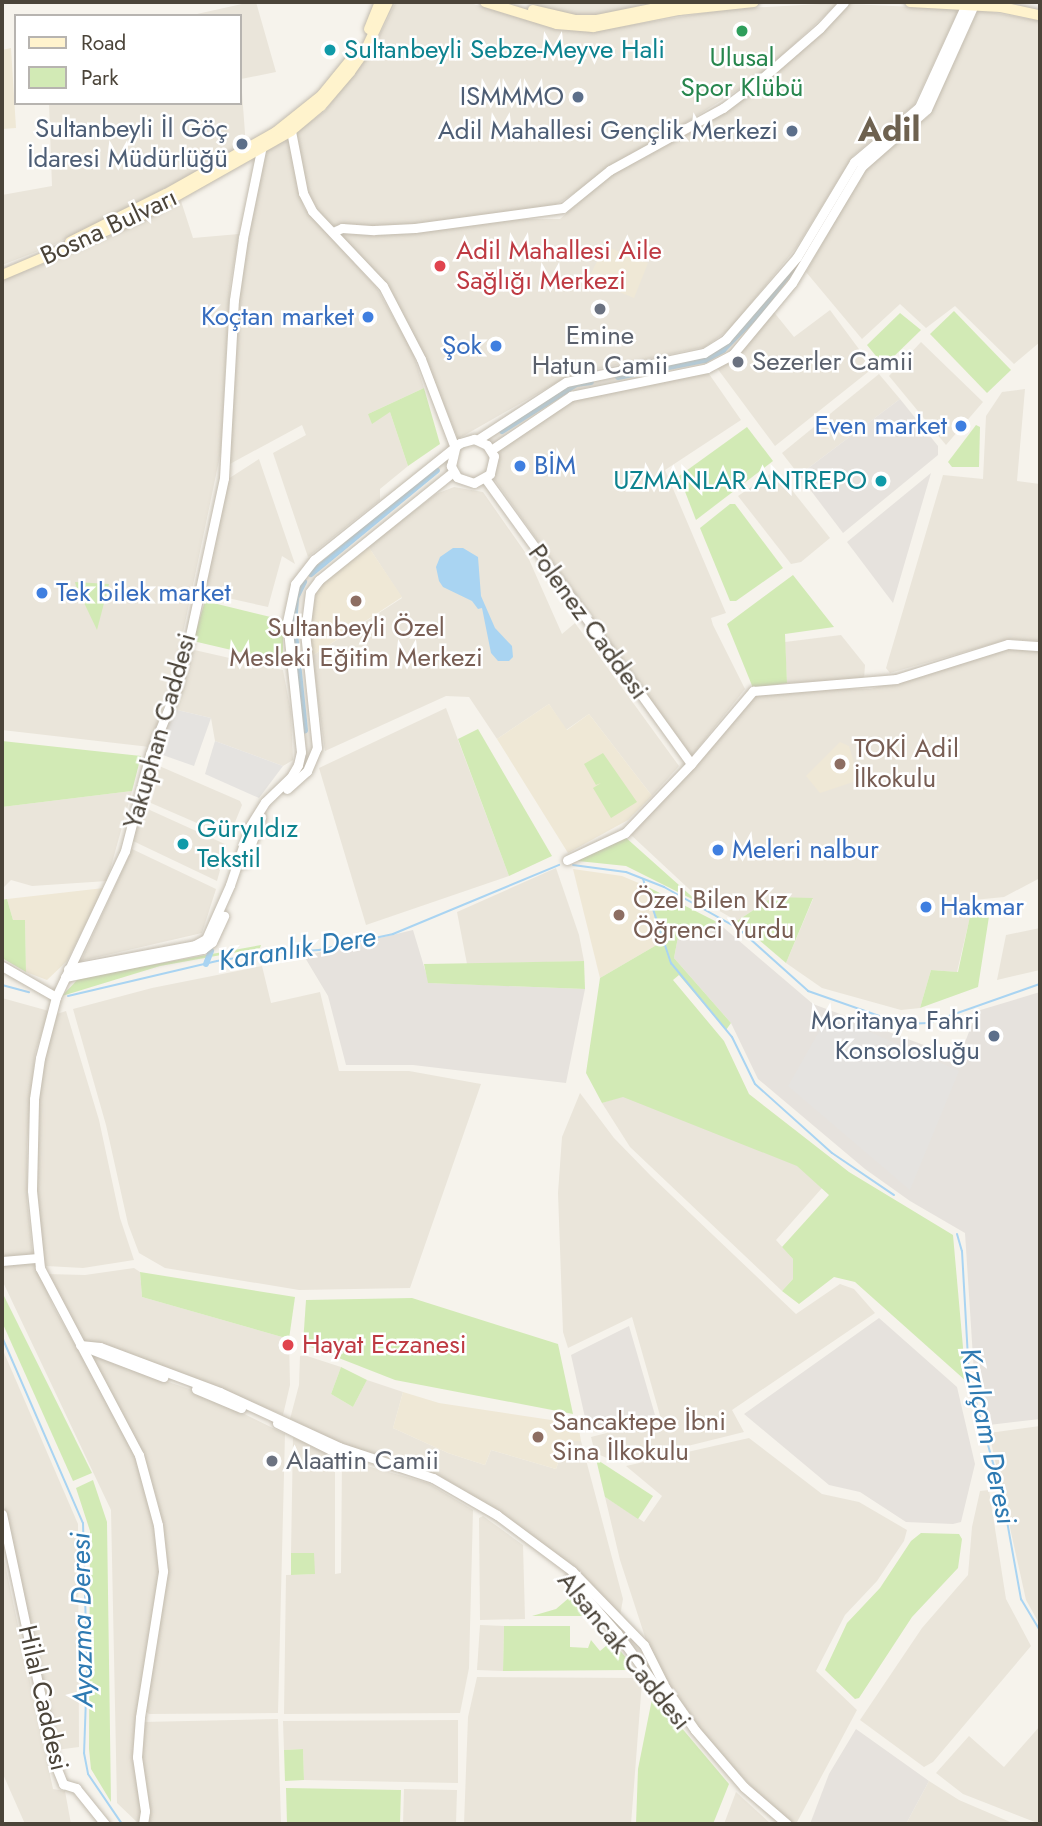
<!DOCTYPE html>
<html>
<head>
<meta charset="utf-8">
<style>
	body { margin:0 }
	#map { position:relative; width:1042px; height:1826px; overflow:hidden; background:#f6f3ec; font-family:Jost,sans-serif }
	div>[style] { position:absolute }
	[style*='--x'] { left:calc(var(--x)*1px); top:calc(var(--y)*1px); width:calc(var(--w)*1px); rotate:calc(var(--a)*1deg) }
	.residential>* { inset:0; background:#eae5da }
	.industrial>* { inset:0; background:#e6e2dd }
	.education>* { inset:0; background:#efe8d6 }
	.green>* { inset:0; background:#d2eab5 }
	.parking>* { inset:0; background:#e5e3e0 }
	.water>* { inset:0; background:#a9d4f2 }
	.stream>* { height:2px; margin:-1px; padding:0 1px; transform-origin:1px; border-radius:1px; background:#a9d4f2 }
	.canal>* { height:6px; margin:-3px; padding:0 3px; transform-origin:3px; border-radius:3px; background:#a9d4f2 }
	.roads { filter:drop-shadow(0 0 2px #c2bbae) drop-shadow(0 0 2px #c2bbae) }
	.tertiary>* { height:9px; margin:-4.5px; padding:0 4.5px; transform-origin:4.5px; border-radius:4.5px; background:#fff }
	.secondary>* { height:10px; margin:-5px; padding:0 5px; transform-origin:5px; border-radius:5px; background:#fff3cd }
	.dots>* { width:19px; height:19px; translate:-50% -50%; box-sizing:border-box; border:4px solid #fff; border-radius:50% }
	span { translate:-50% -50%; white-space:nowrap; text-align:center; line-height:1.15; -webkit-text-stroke:5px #fff; paint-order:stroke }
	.culture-label { font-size:26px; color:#0d838f }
	.left { translate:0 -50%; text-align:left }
	.right { translate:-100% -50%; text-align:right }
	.leisure-label { font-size:26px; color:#27864d }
	.service-label { font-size:26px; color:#4e5e75 }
	.street-label { font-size:26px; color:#4b4439 }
	.health-label { font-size:26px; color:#be3a42 }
	.shop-label { font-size:26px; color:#366cbe }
	.worship-label { font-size:26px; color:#5b616d }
	.education-label { font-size:26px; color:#785e54 }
	.water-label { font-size:28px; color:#2e7ab2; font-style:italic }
	.district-label { font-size:33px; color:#6e6250; font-weight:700 }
	.frame { position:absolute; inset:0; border:4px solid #4b4439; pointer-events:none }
	.legend { position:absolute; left:14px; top:14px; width:228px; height:91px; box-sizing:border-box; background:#fff; border:2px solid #b7b4b0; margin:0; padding:9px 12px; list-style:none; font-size:21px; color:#4b4439 }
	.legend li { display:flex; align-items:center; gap:14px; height:35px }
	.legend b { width:35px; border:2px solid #b7b4b0 }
</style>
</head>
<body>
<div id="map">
	<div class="residential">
		<div style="clip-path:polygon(251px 2px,256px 2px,276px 72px,241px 79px,246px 147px,49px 247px,2px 265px,2px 195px,52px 186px,49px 103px,240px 103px,240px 16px,188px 16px)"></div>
		<div style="clip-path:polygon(396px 2px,467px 2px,558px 30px,594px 31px,729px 9px,838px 3px,760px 76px,554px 206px,398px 226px,331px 226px,306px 195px,294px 134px,325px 111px,374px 46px)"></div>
		<div style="clip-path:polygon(523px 2px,677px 2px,605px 18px,572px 16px)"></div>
		<div style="clip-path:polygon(849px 4px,959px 9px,914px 105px,853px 156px,796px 248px,730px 329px,705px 347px,572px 374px,458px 439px,424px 356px,384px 284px,340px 234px,382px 235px,520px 219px,560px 219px,611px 174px,711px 119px,768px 80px)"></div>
		<div style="clip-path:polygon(978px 10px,1040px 21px,1040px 342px,1014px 364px,955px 306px,926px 328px,900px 304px,862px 339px,806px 272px,867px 165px,930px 115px)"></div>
		<div style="clip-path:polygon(288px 138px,304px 208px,376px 287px,412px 350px,424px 388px,368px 414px,390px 412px,408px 466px,380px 489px,380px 500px,308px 557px,273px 453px,306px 435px,302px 425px,228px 465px,239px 292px,264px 153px)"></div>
		<div style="clip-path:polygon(181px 201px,193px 238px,239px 234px,230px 286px,221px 451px,174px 676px,150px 747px,2px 730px,2px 280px,96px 243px)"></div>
		<div style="clip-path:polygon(830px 310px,873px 368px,775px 446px,717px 368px,773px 311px,794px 337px)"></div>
		<div style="clip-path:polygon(921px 342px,983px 402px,946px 445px,889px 376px)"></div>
		<div style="clip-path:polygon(707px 371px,741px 420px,665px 470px,726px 613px,711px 618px,713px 625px,745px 689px,691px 757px,494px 479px,500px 450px,571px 400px)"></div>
		<div style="clip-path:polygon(879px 374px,900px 399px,799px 475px,782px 453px)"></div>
		<div style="clip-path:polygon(1025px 389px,1017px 481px,1040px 484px,1040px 641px,1010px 639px,890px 673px,886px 668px,943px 475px,983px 479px,986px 416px,1002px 392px)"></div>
		<div style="clip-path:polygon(259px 459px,295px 564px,282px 556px,268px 607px,205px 593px,228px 479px)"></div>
		<div style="clip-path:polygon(776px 470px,830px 538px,801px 562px,791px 564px,738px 496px)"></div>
		<div style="clip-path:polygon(454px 487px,483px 492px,527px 555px,562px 634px,575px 623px,679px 766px,652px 796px,589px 714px,566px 730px,549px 704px,497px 739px,469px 697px,446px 696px,325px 751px,312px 656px,402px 598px,368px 546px,436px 494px)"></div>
		<div style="clip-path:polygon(841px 635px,865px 665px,864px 679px,787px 683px,785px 642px)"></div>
		<div style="clip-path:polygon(190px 649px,283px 670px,291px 712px,293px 760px,283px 766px,215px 741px,211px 718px,173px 709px)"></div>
		<div style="clip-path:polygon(1010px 649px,1040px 651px,1040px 878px,1004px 897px,974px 900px,957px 972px,931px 970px,920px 1008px,901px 1010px,822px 988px,786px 963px,813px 899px,773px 897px,737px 921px,702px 901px,631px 835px,751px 696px,824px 689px,870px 689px)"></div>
		<div style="clip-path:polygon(446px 708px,509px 876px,366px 925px,319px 768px)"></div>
		<div style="clip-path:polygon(157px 765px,240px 801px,242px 805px,229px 837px,144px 800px)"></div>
		<div style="clip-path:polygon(132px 791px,107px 881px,32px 886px,11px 880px,2px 889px,2px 807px)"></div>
		<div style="clip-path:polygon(141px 806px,227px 845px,217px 881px,133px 841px)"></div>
		<div style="clip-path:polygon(132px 849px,216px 889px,202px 933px,81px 961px)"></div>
		<div style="clip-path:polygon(556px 868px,579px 935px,584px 961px,467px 964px,457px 912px)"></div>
		<div style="clip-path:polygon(1040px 928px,1040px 970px,997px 980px,1006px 935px)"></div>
		<div style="clip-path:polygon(262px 966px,271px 1003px,320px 992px,339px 1071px,409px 1071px,481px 1084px,410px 1288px,299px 1290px,165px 1268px,139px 1253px,128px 1224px,106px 1125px,73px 1009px,152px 988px)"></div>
		<div style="clip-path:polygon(2px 998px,49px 1011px,35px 1053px,27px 1144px,27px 1200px,33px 1256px,2px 1259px)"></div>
		<div style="clip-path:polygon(66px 1011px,99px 1120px,120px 1218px,134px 1260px,83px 1268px,46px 1266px,42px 1260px,37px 1228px,36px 1131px,41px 1074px,57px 1014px)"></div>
		<div style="clip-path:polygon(580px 1093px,614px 1138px,651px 1176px,796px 1314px,840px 1284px,854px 1289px,875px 1313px,732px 1410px,744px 1432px,619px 1463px,595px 1453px,591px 1437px,661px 1419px,632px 1317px,568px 1348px,563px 1332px,558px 1193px,562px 1137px)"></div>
		<div style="clip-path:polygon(623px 1096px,797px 1165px,822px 1188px,776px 1240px,793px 1259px,793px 1279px,782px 1291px,630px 1147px,602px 1103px)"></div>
		<div style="clip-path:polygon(35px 1261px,53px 1306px,128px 1439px,143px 1476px,156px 1525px,161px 1570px,137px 1719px,142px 1804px,139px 1824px,117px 1803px,111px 1510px,2px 1280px,2px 1265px)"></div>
		<div style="clip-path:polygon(134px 1268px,140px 1272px,142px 1297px,289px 1339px,290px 1385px,283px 1415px,209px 1385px,82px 1341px,47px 1274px,85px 1275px)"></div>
		<div style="clip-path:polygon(2px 1348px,78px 1524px,79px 1747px,56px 1750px,2px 1496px)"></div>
		<div style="clip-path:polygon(89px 1355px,204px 1394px,285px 1434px,278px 1713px,149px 1714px,144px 1710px,168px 1571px,158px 1503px,143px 1455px)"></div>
		<div style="clip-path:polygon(304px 1355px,341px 1367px,331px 1394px,353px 1407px,367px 1380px,403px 1392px,393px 1428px,448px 1453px,485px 1465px,491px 1450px,556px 1469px,566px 1441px,581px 1441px,623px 1599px,620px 1616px,560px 1557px,503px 1514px,440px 1476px,363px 1455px,290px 1419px,299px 1385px,300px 1356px)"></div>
		<div style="clip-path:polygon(1040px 1426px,1040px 1625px,1026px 1600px,989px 1433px)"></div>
		<div style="clip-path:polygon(293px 1437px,335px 1456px,335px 1574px,341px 1573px,342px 1459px,428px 1483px,473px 1510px,469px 1668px,460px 1713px,284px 1714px,286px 1575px,314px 1574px,314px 1553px,291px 1553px)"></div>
		<div style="clip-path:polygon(749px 1438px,822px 1494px,859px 1502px,907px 1530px,904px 1541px,877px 1581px,845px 1615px,816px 1671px,857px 1710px,796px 1824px,775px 1811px,703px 1736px,670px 1691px,647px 1643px,620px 1560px,605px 1497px,644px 1522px,662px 1496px,626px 1466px)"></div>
		<div style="clip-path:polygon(989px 1490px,1006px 1599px,1031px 1646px,933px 1762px,924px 1767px,860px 1720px,922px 1628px,968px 1575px,972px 1527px,980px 1491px)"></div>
		<div style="clip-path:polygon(483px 1516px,523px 1545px,525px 1619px,480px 1620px,479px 1518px)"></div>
		<div style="clip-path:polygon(2px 1550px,53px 1789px,65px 1791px,71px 1824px,25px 1824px,2px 1772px)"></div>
		<div style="clip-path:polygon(480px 1625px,504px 1626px,503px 1671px,477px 1670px)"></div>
		<div style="clip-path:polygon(477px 1677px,637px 1678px,642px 1682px,631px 1824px,464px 1824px,468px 1717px)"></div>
		<div style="clip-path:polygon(278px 1719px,281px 1824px,145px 1824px,140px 1756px,143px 1722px)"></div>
		<div style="clip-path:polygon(458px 1720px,458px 1783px,304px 1780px,303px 1749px,284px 1750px,283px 1721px)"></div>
		<div style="clip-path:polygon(1040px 1726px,1040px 1824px,963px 1794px,936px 1773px,969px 1736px,1004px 1767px)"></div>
		<div style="clip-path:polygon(929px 1781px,959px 1800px,1015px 1824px,906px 1824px)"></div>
		<div style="clip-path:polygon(404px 1789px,457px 1790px,456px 1824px,403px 1824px)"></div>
		<div style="clip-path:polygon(736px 1792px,771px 1824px,724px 1824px)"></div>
	</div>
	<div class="industrial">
		<div style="clip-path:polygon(900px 399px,938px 446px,938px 455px,843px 533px,799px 475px)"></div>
		<div style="clip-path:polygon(931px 473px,893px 603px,847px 542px)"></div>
		<div style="clip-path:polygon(717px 922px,813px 1004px,959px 1058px,977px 1011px,1040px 992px,1040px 1419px,989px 1425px,974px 1373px,965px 1233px,910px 1201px,865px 1169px,758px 1079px,731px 1023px,674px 958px,678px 937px)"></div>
		<div style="clip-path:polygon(413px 930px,429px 983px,585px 989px,566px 1083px,413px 1065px,346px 1065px,328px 996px,304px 956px)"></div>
		<div style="clip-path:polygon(879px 1318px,957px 1387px,975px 1464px,961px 1522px,953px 1524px,906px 1522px,860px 1492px,829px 1485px,744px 1414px)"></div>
		<div style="clip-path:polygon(629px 1326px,655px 1415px,588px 1431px,571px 1355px)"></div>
		<div style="clip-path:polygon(856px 1729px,929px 1781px,906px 1824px,810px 1824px,829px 1774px)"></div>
	</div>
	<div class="education">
		<div style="clip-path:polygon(11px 48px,16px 128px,2px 129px,2px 50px)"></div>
		<div style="clip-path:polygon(605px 246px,648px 263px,634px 298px,588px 279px)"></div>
		<div style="clip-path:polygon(368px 546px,402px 597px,312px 656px,310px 624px,317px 588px)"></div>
		<div style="clip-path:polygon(549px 704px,567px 730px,589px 714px,652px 796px,628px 820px,568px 853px,497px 739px)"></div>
		<div style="clip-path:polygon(840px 742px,849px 746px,859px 780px,820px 793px,806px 776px)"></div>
		<div style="clip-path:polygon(573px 869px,622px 876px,648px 887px,660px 943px,600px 978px)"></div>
		<div style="clip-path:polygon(104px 888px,67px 961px,47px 980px,26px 972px,25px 920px,13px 920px,7px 899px)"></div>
		<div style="clip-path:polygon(403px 1392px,439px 1403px,578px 1424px,581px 1441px,566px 1441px,556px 1469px,491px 1450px,485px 1465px,448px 1453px,393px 1428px)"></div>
	</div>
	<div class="green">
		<div style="clip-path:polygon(954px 311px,1011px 370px,987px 393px,930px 334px)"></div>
		<div style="clip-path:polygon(900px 313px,921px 330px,884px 366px,867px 345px)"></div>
		<div style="clip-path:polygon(424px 388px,440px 444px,408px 466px,390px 412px,372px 424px,368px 414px)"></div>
		<div style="clip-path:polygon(976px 425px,980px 427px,979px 467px,952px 467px,948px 462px)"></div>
		<div style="clip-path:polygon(747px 427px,773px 461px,696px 520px,679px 476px)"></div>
		<div style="clip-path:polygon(730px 504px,735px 504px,783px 568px,736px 601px,730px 601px,700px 528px)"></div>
		<div style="clip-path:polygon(793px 575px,834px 627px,785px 634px,787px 683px,753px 688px,727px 624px)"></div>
		<div style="clip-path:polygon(75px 582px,109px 584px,97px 630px,76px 586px)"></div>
		<div style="clip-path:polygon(205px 601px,283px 620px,283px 662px,193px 641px)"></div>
		<div style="clip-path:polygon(478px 729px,552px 856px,509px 876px,458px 739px)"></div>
		<div style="clip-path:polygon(2px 741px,141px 756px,132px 791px,2px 807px)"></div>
		<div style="clip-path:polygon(603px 753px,637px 802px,611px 818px,593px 788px,601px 783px,596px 785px,584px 764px)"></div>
		<div style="clip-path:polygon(624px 836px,698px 902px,626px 866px,578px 861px,577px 857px)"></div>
		<div style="clip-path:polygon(648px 887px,717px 922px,678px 937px,674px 958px,731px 1023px,726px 1030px,679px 975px,673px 980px,724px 1041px,749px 1094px,849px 1172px,953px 1235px,966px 1381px,855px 1282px,834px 1277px,799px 1304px,782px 1291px,793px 1279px,793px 1259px,782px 1247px,829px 1195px,797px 1166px,623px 1097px,602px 1103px,586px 1073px,600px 978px,660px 943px)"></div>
		<div style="clip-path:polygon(773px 897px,813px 898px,786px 963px,737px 921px)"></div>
		<div style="clip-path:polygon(7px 899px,13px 920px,25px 920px,26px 972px,2px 958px,2px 900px)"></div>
		<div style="clip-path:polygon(972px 907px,990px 910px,978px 987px,920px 1008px,931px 970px,958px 972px)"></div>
		<div style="clip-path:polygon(261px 945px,260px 948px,160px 966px,62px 996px,79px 978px)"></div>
		<div style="clip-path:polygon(584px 961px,585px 989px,428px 983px,424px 964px)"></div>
		<div style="clip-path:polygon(140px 1272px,295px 1297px,289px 1339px,142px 1297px)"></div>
		<div style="clip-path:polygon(2px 1292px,92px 1473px,73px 1481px,2px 1322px)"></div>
		<div style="clip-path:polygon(412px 1298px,558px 1344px,573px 1414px,395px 1380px,303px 1344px,306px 1300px)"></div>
		<div style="clip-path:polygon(341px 1367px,367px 1380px,353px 1407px,331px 1394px)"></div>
		<div style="clip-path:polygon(596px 1459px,653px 1496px,638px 1519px,605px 1497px)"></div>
		<div style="clip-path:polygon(93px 1480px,107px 1522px,111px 1802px,91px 1769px,89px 1749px,90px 1531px,76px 1488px)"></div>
		<div style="clip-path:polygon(921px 1533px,959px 1534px,962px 1539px,958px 1568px,912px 1617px,859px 1698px,855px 1699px,825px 1670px,847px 1623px,880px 1588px,911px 1541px)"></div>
		<div style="clip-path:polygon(291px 1553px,314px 1553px,315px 1574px,291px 1575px)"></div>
		<div style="clip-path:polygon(577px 1591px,595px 1616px,532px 1616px,556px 1609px)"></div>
		<div style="clip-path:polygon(504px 1626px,570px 1626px,570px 1647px,588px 1648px,591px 1640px,600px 1651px,612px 1641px,628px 1660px,630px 1670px,503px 1671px)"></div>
		<div style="clip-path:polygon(653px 1694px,729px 1784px,713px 1824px,636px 1824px,638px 1769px)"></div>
		<div style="clip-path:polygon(303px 1749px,304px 1780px,285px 1781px,284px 1750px)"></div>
		<div style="clip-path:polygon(286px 1788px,401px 1790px,400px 1824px,287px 1824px)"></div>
	</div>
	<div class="parking">
		<div style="clip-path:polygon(173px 709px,211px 718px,194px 766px,157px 753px)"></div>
		<div style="clip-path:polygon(215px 741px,283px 766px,259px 798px,205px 774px)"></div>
		<div style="clip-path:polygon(829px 1014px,959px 1071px,910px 1190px,788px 1086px)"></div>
	</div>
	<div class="water">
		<div style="clip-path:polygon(453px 548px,463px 548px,478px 557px,481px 596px,495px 628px,512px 646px,513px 657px,509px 661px,498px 661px,491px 653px,482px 608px,478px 609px,472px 601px,443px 587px,439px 581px,436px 567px,440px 557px)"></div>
	</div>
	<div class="stream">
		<div style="--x:573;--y:865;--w:53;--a:7.5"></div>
		<div style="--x:626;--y:872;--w:41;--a:21.5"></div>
		<div style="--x:664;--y:887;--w:86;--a:29.2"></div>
		<div style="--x:739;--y:929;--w:93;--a:41.9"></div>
		<div style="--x:808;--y:991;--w:100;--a:19.3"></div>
		<div style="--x:902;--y:1024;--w:27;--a:-2"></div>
		<div style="--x:929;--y:1023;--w:118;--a:-19.4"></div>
		<div style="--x:643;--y:879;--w:89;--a:71.6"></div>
		<div style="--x:671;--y:963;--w:96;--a:50.5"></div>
		<div style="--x:732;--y:1037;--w:52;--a:63.9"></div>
		<div style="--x:755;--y:1084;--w:103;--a:41.9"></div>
		<div style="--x:832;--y:1153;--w:75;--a:34.1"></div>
		<div style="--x:2;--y:985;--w:28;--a:15"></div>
		<div style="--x:68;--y:996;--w:153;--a:-13.2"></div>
		<div style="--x:217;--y:961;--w:51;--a:-9.1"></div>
		<div style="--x:267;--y:953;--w:52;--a:-3.3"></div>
		<div style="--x:319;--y:950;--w:76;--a:-12.2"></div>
		<div style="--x:393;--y:934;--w:180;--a:-22.6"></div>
		<div style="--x:957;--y:1234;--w:18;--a:74"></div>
		<div style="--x:962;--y:1251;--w:126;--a:86.8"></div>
		<div style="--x:969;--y:1377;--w:127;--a:74.4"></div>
		<div style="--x:1003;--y:1499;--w:102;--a:79.8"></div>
		<div style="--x:1021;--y:1599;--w:37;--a:59"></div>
		<div style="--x:2;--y:1337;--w:203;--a:66.5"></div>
		<div style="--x:83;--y:1523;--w:146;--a:88.4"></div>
		<div style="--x:87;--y:1669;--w:84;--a:92"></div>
		<div style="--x:84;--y:1753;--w:21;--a:79"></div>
		<div style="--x:88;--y:1774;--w:60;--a:55.8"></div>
	</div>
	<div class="canal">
		<div style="--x:618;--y:377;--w:89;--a:-11.1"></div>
		<div style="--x:705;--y:360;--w:21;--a:-29"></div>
		<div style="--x:723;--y:350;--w:50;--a:-45.8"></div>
		<div style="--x:758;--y:314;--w:58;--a:-52.7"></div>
		<div style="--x:502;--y:431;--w:88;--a:-32.4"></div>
		<div style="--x:576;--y:384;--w:15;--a:-8"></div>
		<div style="--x:311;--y:574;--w:163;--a:-39.5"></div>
		<div style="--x:304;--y:582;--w:18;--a:117"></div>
		<div style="--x:296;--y:598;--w:26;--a:94"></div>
		<div style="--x:294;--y:624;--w:107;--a:84.1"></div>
		<div style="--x:206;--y:964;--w:14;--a:-69"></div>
	</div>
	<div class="roads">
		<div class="tertiary">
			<div style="--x:291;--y:131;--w:63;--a:79"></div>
			<div style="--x:303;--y:193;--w:20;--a:63"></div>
			<div style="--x:312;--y:211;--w:103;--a:46.6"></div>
			<div style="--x:383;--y:286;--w:82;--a:62.5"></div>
			<div style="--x:421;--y:359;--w:95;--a:69.1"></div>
			<div style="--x:333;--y:232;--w:10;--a:-24"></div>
			<div style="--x:342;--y:228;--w:32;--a:4"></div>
			<div style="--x:374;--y:230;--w:41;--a:-2.8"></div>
			<div style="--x:415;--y:228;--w:149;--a:-7.7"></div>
			<div style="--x:563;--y:208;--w:60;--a:-39"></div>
			<div style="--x:610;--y:170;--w:129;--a:-28.8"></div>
			<div style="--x:723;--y:108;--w:46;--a:-37.1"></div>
			<div style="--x:760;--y:80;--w:79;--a:-40.9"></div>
			<div style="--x:820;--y:28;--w:35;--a:-47"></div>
			<div style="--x:477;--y:440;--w:106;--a:-33.1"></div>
			<div style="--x:566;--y:382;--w:141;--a:-11.9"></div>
			<div style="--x:704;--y:353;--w:26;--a:-32"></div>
			<div style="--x:726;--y:339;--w:108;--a:-49.1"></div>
			<div style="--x:797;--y:257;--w:111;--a:-59"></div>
			<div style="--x:854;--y:162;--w:85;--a:-40.2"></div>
			<div style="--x:919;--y:107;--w:115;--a:-65.4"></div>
			<div style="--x:491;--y:450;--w:97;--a:-34"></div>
			<div style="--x:571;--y:396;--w:139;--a:-11.6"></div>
			<div style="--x:707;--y:368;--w:30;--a:-28"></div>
			<div style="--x:733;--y:354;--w:92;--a:-50.3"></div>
			<div style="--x:792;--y:283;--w:136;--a:-59.1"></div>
			<div style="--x:862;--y:166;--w:86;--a:-41.2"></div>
			<div style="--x:927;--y:109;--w:117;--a:-65.8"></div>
			<div style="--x:485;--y:478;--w:352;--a:54.2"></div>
			<div style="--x:287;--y:789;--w:27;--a:-42"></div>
			<div style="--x:307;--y:771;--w:25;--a:-67"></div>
			<div style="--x:317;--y:748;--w:117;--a:-95.9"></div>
			<div style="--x:305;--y:632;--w:40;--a:-82.9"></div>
			<div style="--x:310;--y:592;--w:15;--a:-53"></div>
			<div style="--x:319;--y:580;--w:172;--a:-38.9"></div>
			<div style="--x:567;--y:860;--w:64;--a:-25"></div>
			<div style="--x:625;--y:833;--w:95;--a:-46.3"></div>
			<div style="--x:691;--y:764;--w:96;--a:-49.7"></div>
			<div style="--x:753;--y:691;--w:144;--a:-4.8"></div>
			<div style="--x:896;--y:679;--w:117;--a:-17.4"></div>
			<div style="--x:1008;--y:644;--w:32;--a:4"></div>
			<div style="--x:244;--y:863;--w:49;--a:-69.7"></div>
			<div style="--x:2;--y:966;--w:62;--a:29.9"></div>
			<div style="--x:68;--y:969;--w:129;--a:-10.7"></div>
			<div style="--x:195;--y:945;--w:13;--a:-29"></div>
			<div style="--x:206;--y:939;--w:59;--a:-66"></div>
			<div style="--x:230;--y:885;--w:62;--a:-71.3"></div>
			<div style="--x:250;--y:826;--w:28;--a:-58"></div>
			<div style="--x:265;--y:802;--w:36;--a:-44"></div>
			<div style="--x:291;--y:777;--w:14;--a:-60"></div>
			<div style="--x:298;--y:765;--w:13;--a:-77"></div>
			<div style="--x:301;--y:752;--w:131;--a:-96.1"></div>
			<div style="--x:287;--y:622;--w:39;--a:-78"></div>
			<div style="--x:295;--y:584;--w:31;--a:-52"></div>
			<div style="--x:314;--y:560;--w:187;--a:-38.7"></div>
			<div style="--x:460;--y:443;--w:15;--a:-16"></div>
			<div style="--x:474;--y:439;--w:14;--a:25"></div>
			<div style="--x:487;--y:445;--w:13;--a:58"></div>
			<div style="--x:494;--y:456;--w:18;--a:103"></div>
			<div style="--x:490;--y:474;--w:18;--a:151"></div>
			<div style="--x:474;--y:483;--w:18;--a:-161"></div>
			<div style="--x:457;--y:477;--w:13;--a:-119"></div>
			<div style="--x:451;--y:466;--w:18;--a:-77"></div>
			<div style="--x:65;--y:977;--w:141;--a:-11.5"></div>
			<div style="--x:203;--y:949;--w:11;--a:-38"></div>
			<div style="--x:212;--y:942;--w:29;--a:-65"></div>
			<div style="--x:2;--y:1261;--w:36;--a:-5"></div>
			<div style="--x:80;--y:1345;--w:20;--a:6"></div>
			<div style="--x:100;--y:1347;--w:128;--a:20.6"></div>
			<div style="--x:220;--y:1392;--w:131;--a:24.8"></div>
			<div style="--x:339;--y:1447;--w:99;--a:18.3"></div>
			<div style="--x:433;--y:1478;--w:74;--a:30"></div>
			<div style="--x:497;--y:1515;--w:94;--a:36.7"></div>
			<div style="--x:572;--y:1571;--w:103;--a:45.8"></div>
			<div style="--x:644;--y:1645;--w:47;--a:63.4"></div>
			<div style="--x:665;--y:1687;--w:52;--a:55.1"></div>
			<div style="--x:695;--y:1730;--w:75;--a:49.3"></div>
			<div style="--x:744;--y:1787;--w:57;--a:40.7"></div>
			<div style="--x:85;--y:1347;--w:84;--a:21"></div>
			<div style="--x:196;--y:1389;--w:49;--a:22.9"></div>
			<div style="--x:277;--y:1423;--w:63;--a:26.6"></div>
			<div style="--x:2;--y:1514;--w:256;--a:78"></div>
			<div style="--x:55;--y:1764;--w:22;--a:68"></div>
			<div style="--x:63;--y:1784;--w:14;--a:17"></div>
			<div style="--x:76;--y:1788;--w:46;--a:51.1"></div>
			<div style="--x:570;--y:1579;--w:72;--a:49"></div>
			<div style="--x:617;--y:1633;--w:97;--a:53.8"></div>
			<div style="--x:143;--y:1824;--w:13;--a:-81"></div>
			<div style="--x:145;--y:1811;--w:55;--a:-98.4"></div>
			<div style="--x:137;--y:1757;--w:40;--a:-85.7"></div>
			<div style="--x:140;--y:1717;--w:148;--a:-81"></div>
			<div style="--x:163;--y:1571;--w:46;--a:-96.2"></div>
			<div style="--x:158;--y:1525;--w:73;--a:-105.2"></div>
			<div style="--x:139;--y:1455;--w:212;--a:-117.9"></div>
			<div style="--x:40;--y:1268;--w:78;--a:-95.9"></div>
			<div style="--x:32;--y:1190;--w:91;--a:-88.7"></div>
			<div style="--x:34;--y:1099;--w:41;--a:-81.7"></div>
			<div style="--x:40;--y:1058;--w:63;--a:-75.3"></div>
			<div style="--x:56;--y:997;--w:161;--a:-64.7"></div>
			<div style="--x:125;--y:851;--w:100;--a:-75.5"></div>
			<div style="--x:150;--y:754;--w:71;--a:-67.8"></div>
			<div style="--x:177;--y:688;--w:49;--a:-76"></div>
			<div style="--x:189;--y:640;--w:166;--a:-77.8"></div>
			<div style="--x:224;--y:478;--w:178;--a:-86.8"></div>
			<div style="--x:234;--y:300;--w:63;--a:-81.7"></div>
			<div style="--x:243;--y:238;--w:90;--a:-78.4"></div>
		</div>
		<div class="secondary">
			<div style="--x:485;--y:2;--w:75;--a:17"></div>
			<div style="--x:557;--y:24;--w:36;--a:5"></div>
			<div style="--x:593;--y:27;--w:88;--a:-11.2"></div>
			<div style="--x:679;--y:10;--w:75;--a:-6.1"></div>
			<div style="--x:910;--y:2;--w:91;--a:3.1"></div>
			<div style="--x:1001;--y:7;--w:40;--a:12"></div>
			<div style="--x:533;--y:10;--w:43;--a:13.4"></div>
			<div style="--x:575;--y:20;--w:22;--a:0"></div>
			<div style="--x:597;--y:20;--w:91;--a:-11.4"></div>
			<div style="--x:369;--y:29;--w:29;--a:-68"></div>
			<div style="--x:70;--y:242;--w:107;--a:-26.6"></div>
			<div style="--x:166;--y:194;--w:126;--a:-29.4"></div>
			<div style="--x:276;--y:132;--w:59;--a:-38.8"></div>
			<div style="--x:322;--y:95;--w:49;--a:-50.8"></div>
			<div style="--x:2;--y:275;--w:151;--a:-23"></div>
			<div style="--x:141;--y:216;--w:172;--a:-29.5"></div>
			<div style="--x:291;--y:131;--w:39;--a:-40"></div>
			<div style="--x:321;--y:106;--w:45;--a:-49.5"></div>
			<div style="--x:350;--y:72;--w:28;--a:-55"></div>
			<div style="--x:366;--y:49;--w:52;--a:-64.9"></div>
		</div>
	</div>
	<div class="dots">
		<div style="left:742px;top:31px;background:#2e9e5b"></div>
		<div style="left:330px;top:50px;background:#0f9aa8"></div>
		<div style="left:578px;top:97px;background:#5c6f8a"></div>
		<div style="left:792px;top:131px;background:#5c6f8a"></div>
		<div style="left:242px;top:144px;background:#5c6f8a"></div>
		<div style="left:440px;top:266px;background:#e0444e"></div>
		<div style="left:600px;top:309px;background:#6b7280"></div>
		<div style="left:368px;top:317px;background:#3f7fe0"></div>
		<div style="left:496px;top:346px;background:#3f7fe0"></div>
		<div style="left:738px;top:362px;background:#6b7280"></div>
		<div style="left:961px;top:426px;background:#3f7fe0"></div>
		<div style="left:520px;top:466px;background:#3f7fe0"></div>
		<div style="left:881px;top:481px;background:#0f9aa8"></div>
		<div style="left:42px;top:593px;background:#3f7fe0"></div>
		<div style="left:356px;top:601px;background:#8d6e63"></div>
		<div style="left:840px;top:764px;background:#8d6e63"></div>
		<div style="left:183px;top:844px;background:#0f9aa8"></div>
		<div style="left:718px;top:850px;background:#3f7fe0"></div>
		<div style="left:926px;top:907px;background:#3f7fe0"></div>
		<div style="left:619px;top:915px;background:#8d6e63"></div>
		<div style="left:994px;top:1036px;background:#5c6f8a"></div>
		<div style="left:288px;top:1345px;background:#e0444e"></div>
		<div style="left:538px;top:1437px;background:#8d6e63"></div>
		<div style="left:272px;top:1461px;background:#6b7280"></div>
	</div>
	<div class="culture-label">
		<span class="left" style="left:344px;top:50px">Sultanbeyli Sebze-Meyve Hali</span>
		<span class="right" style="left:867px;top:481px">UZMANLAR ANTREPO</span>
		<span class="left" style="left:197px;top:844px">Güryıldız<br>Tekstil</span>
	</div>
	<div class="leisure-label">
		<span style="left:742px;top:73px">Ulusal<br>Spor Klübü</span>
	</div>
	<div class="service-label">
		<span class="right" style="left:564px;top:97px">ISMMMO</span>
		<span class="right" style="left:228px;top:144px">Sultanbeyli İl Göç<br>İdaresi Müdürlüğü</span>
		<span class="right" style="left:778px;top:131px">Adil Mahallesi Gençlik Merkezi</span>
		<span class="right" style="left:980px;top:1036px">Moritanya Fahri<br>Konsolosluğu</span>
	</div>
	<div class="street-label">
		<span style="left:109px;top:227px;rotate:-25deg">Bosna Bulvarı</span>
		<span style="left:588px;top:622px;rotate:54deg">Polenez Caddesi</span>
		<span style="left:160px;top:731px;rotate:-74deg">Yakuphan Caddesi</span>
		<span style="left:624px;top:1651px;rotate:51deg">Alsancak Caddesi</span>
		<span style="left:43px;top:1698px;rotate:77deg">Hilal Caddesi</span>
	</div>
	<div class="health-label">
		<span class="left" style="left:456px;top:266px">Adil Mahallesi Aile<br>Sağlığı Merkezi</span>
		<span class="left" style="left:302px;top:1345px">Hayat Eczanesi</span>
	</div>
	<div class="shop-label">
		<span class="right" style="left:354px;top:317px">Koçtan market</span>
		<span class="right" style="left:482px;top:346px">Şok</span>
		<span class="right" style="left:947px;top:426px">Even market</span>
		<span class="left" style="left:534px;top:466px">BİM</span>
		<span class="left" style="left:56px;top:593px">Tek bilek market</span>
		<span class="left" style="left:732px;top:850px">Meleri nalbur</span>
		<span class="left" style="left:940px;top:907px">Hakmar</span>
	</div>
	<div class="worship-label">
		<span style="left:600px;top:351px">Emine<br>Hatun Camii</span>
		<span class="left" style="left:752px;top:362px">Sezerler Camii</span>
		<span class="left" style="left:286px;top:1461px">Alaattin Camii</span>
	</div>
	<div class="education-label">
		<span style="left:356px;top:643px">Sultanbeyli Özel<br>Mesleki Eğitim Merkezi</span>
		<span class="left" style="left:854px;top:764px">TOKİ Adil<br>İlkokulu</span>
		<span class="left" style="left:633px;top:915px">Özel Bilen Kız<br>Öğrenci Yurdu</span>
		<span class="left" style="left:552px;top:1437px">Sancaktepe İbni<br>Sina İlkokulu</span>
	</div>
	<div class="water-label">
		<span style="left:297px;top:949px;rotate:-9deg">Karanlık Dere</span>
		<span style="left:988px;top:1436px;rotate:78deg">Kızılçam Deresi</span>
		<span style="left:82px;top:1620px;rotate:-91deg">Ayazma Deresi</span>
	</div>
	<div class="district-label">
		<span style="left:889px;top:130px">Adil</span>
	</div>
	<div class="frame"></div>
	<ul class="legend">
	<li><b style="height:9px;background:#fff3cd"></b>Road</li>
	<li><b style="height:19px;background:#d2eab5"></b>Park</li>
	</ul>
</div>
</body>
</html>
